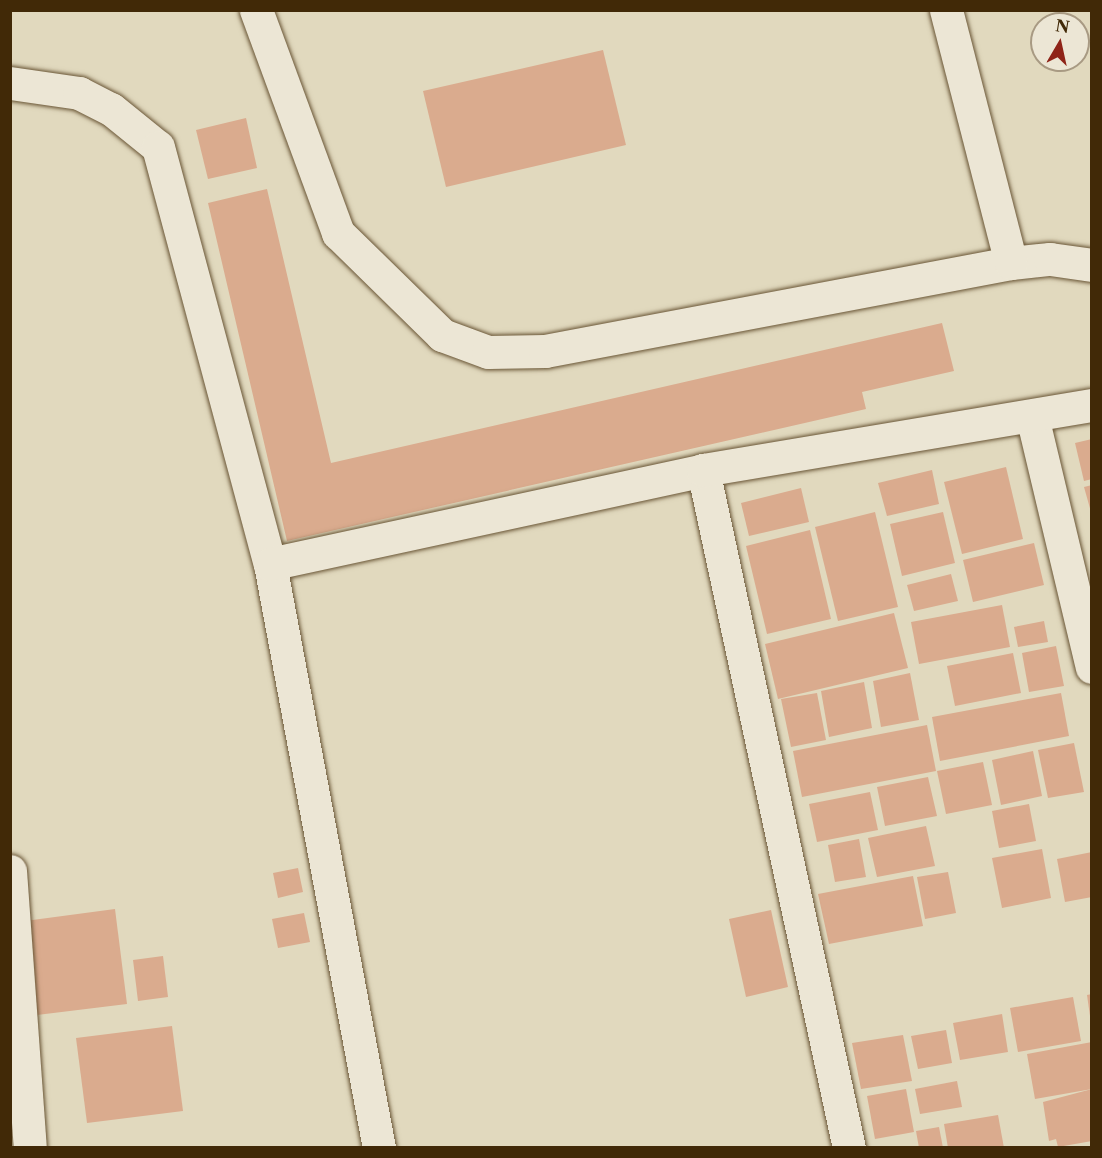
<!DOCTYPE html>
<html>
<head>
<meta charset="utf-8">
<style>
	body { margin:0 }
	#map { position:relative; width:1102px; height:1158px; overflow:hidden; background:#e1d9be; font-family:"Libre Caslon Text",serif }
	div>[style] { position:absolute }
	[style*='--x'] { left:calc(var(--x)*1px); top:calc(var(--y)*1px); width:calc(var(--w)*1px); rotate:calc(var(--a)*1deg) }
	.building>* { inset:0; background:#daab8e }
	.roads { filter:drop-shadow(0 0 2px #695535) drop-shadow(0 0 2px #695535) }
	.minor>* { height:33px; margin:-16.5px; padding:0 16.5px; transform-origin:16.5px; border-radius:16.5px; background:#ece6d5 }
	span { translate:-50% -50%; white-space:nowrap; text-align:center; line-height:1.15; -webkit-text-stroke:5px #ece6d5; paint-order:stroke }
	.frame { position:absolute; inset:0; border:12px solid #412907; pointer-events:none }
	.north { position:absolute; left:1030px; top:12px; width:60px; height:60px; box-sizing:border-box; background:#ece6d5; border:2px solid #a89a83; border-radius:50%; rotate:9deg; font-size:16px; font-weight:700; line-height:24px; text-align:center; color:#412907 }
	.north::after { content:''; display:block; margin:auto; width:21px; height:27px; background:#8f2418; clip-path:polygon(50% 0,100% 100%,50% 72%,0 100%) }
</style>
</head>
<body>
<div id="map">
	<div class="building">
		<div style="clip-path:polygon(603px 50px,626px 145px,446px 187px,423px 91px)"></div>
		<div style="clip-path:polygon(246px 118px,257px 168px,208px 179px,196px 130px)"></div>
		<div style="clip-path:polygon(267px 189px,331px 463px,942px 323px,954px 371px,862px 392px,866px 409px,287px 541px,208px 203px)"></div>
		<div style="clip-path:polygon(1092px 439px,1092px 479px,1084px 481px,1075px 443px)"></div>
		<div style="clip-path:polygon(1006px 467px,1023px 539px,962px 554px,944px 482px)"></div>
		<div style="clip-path:polygon(932px 470px,939px 504px,887px 516px,878px 483px)"></div>
		<div style="clip-path:polygon(1092px 485px,1092px 512px,1091px 512px,1084px 487px)"></div>
		<div style="clip-path:polygon(801px 488px,809px 522px,749px 536px,741px 503px)"></div>
		<div style="clip-path:polygon(875px 512px,898px 607px,838px 621px,815px 527px)"></div>
		<div style="clip-path:polygon(943px 512px,955px 563px,902px 576px,890px 524px)"></div>
		<div style="clip-path:polygon(810px 530px,831px 619px,767px 634px,746px 546px)"></div>
		<div style="clip-path:polygon(1034px 543px,1044px 585px,973px 602px,963px 560px)"></div>
		<div style="clip-path:polygon(951px 574px,958px 601px,914px 611px,907px 585px)"></div>
		<div style="clip-path:polygon(1002px 605px,1010px 647px,919px 664px,911px 622px)"></div>
		<div style="clip-path:polygon(894px 613px,908px 668px,778px 699px,765px 644px)"></div>
		<div style="clip-path:polygon(1044px 621px,1048px 642px,1018px 647px,1014px 627px)"></div>
		<div style="clip-path:polygon(1056px 646px,1064px 686px,1029px 692px,1022px 653px)"></div>
		<div style="clip-path:polygon(1013px 653px,1021px 693px,955px 706px,947px 666px)"></div>
		<div style="clip-path:polygon(910px 673px,919px 720px,881px 727px,873px 681px)"></div>
		<div style="clip-path:polygon(864px 682px,872px 728px,829px 737px,821px 691px)"></div>
		<div style="clip-path:polygon(817px 693px,826px 740px,791px 747px,781px 699px)"></div>
		<div style="clip-path:polygon(1061px 693px,1069px 736px,940px 761px,932px 717px)"></div>
		<div style="clip-path:polygon(927px 725px,936px 771px,802px 797px,793px 751px)"></div>
		<div style="clip-path:polygon(1074px 743px,1084px 792px,1048px 798px,1038px 750px)"></div>
		<div style="clip-path:polygon(1033px 751px,1042px 796px,1001px 805px,992px 760px)"></div>
		<div style="clip-path:polygon(983px 762px,992px 805px,946px 814px,937px 771px)"></div>
		<div style="clip-path:polygon(928px 777px,937px 816px,885px 826px,877px 787px)"></div>
		<div style="clip-path:polygon(870px 792px,878px 830px,817px 842px,809px 804px)"></div>
		<div style="clip-path:polygon(1029px 804px,1036px 841px,999px 848px,992px 811px)"></div>
		<div style="clip-path:polygon(926px 826px,935px 866px,877px 877px,868px 838px)"></div>
		<div style="clip-path:polygon(859px 839px,866px 877px,835px 882px,828px 845px)"></div>
		<div style="clip-path:polygon(1042px 849px,1051px 898px,1002px 908px,992px 858px)"></div>
		<div style="clip-path:polygon(1092px 852px,1092px 897px,1065px 902px,1057px 859px)"></div>
		<div style="clip-path:polygon(298px 868px,303px 892px,278px 898px,273px 873px)"></div>
		<div style="clip-path:polygon(948px 872px,956px 913px,925px 919px,917px 877px)"></div>
		<div style="clip-path:polygon(913px 876px,923px 926px,829px 944px,818px 894px)"></div>
		<div style="clip-path:polygon(115px 909px,127px 1004px,37px 1015px,25px 921px)"></div>
		<div style="clip-path:polygon(771px 910px,788px 987px,746px 997px,729px 919px)"></div>
		<div style="clip-path:polygon(304px 913px,310px 942px,278px 948px,272px 919px)"></div>
		<div style="clip-path:polygon(163px 956px,168px 997px,138px 1001px,133px 960px)"></div>
		<div style="clip-path:polygon(1092px 994px,1092px 1016px,1090px 1016px,1087px 995px)"></div>
		<div style="clip-path:polygon(1073px 997px,1081px 1041px,1018px 1052px,1010px 1008px)"></div>
		<div style="clip-path:polygon(1002px 1014px,1008px 1052px,960px 1060px,953px 1023px)"></div>
		<div style="clip-path:polygon(172px 1026px,183px 1111px,87px 1123px,76px 1038px)"></div>
		<div style="clip-path:polygon(946px 1030px,952px 1063px,918px 1069px,911px 1036px)"></div>
		<div style="clip-path:polygon(903px 1035px,912px 1081px,861px 1089px,852px 1043px)"></div>
		<div style="clip-path:polygon(1092px 1042px,1092px 1089px,1035px 1099px,1027px 1054px)"></div>
		<div style="clip-path:polygon(957px 1081px,962px 1107px,920px 1114px,915px 1089px)"></div>
		<div style="clip-path:polygon(906px 1089px,914px 1132px,875px 1139px,867px 1096px)"></div>
		<div style="clip-path:polygon(1092px 1089px,1092px 1141px,1058px 1147px,1056px 1139px,1049px 1141px,1043px 1102px)"></div>
		<div style="clip-path:polygon(998px 1115px,1004px 1148px,948px 1148px,944px 1124px)"></div>
		<div style="clip-path:polygon(939px 1127px,943px 1148px,919px 1148px,916px 1131px)"></div>
	</div>
	<div class="roads">
		<div class="minor">
			<div style="--x:256;--y:10;--w:238;--a:69.8"></div>
			<div style="--x:338;--y:233;--w:146;--a:44.4"></div>
			<div style="--x:442;--y:335;--w:49;--a:20.3"></div>
			<div style="--x:488;--y:352;--w:57;--a:-1"></div>
			<div style="--x:545;--y:351;--w:474;--a:-10.7"></div>
			<div style="--x:1011;--y:263;--w:39;--a:-6"></div>
			<div style="--x:1050;--y:259;--w:42;--a:8.1"></div>
			<div style="--x:946;--y:10;--w:261;--a:75.6"></div>
			<div style="--x:10;--y:83;--w:70;--a:8.2"></div>
			<div style="--x:79;--y:93;--w:36;--a:27"></div>
			<div style="--x:111;--y:109;--w:60;--a:39"></div>
			<div style="--x:158;--y:147;--w:432;--a:75"></div>
			<div style="--x:270;--y:564;--w:594;--a:79.43"></div>
			<div style="--x:1032;--y:416;--w:258;--a:76.6"></div>
			<div style="--x:703;--y:470;--w:694;--a:77.85"></div>
			<div style="--x:270;--y:564;--w:443;--a:-12.2"></div>
			<div style="--x:703;--y:470;--w:394;--a:-9.5"></div>
			<div style="--x:10;--y:871;--w:278;--a:85.9"></div>
		</div>
	</div>
	<div class="frame"></div>
	<div class="north">N</div>
</div>
</body>
</html>
